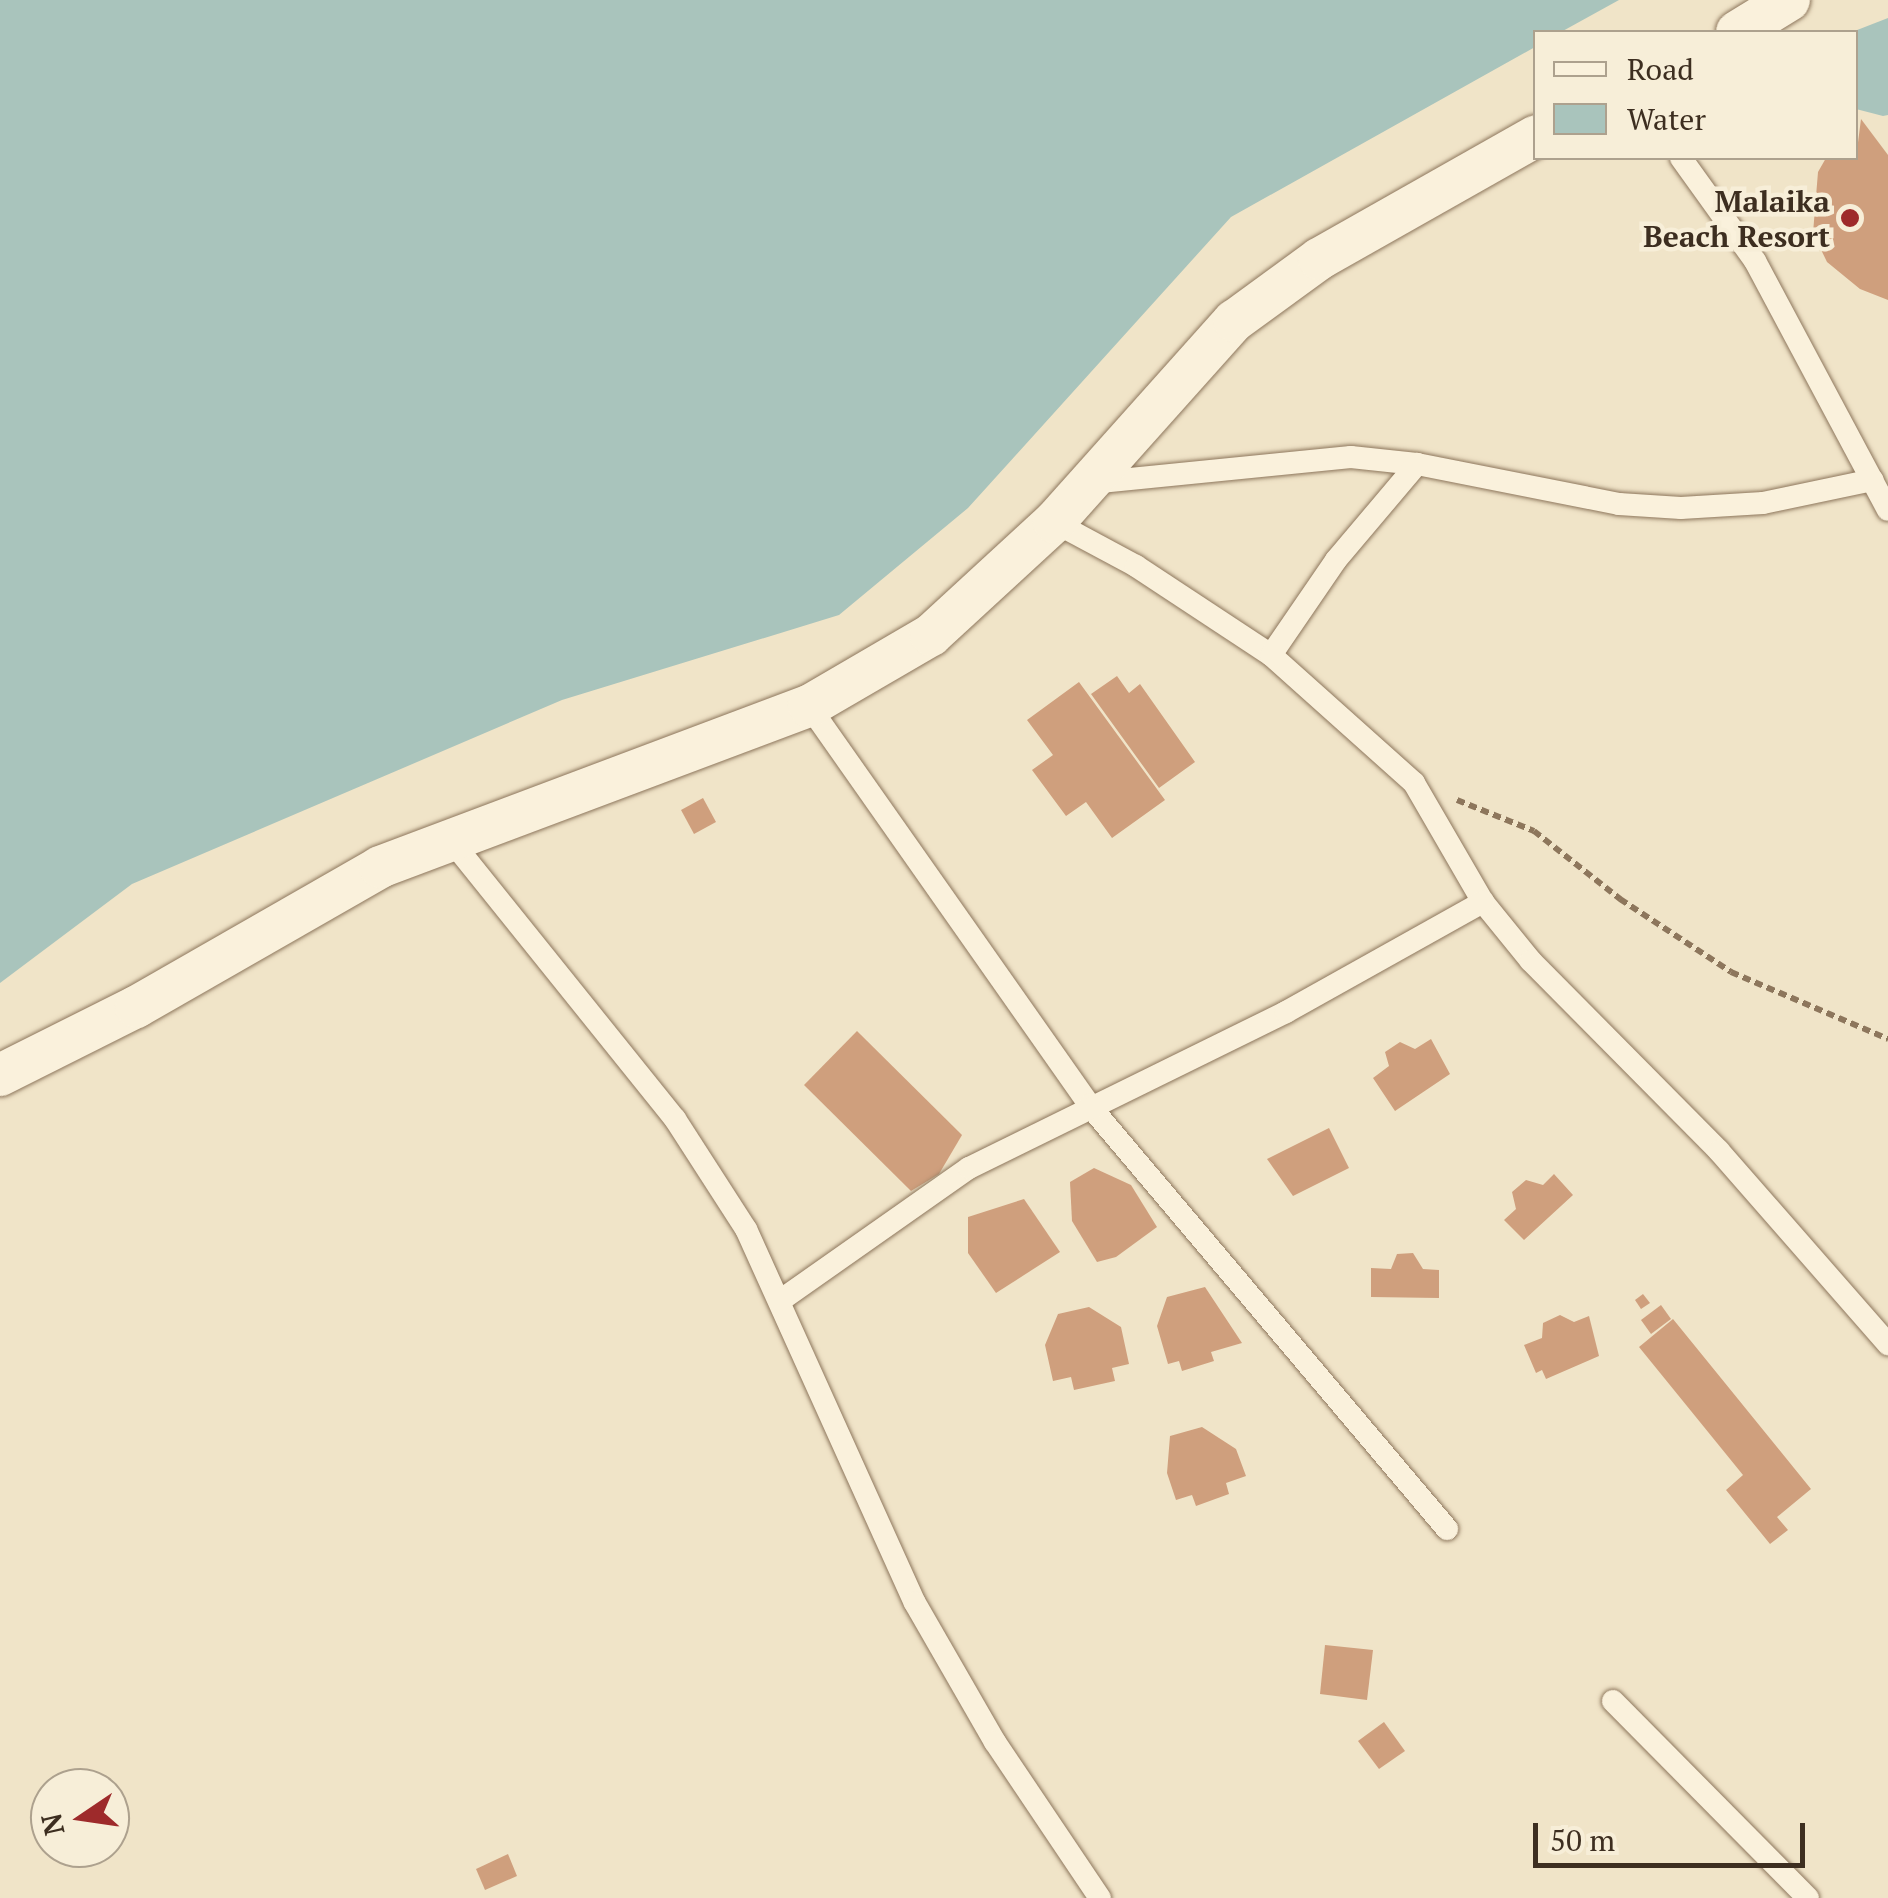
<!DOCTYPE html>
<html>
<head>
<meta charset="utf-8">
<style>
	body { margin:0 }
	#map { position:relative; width:1888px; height:1898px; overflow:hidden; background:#f0e4c8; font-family:"PT Serif",serif }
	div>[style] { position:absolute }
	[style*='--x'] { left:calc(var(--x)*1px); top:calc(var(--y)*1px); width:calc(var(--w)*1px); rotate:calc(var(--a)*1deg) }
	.water>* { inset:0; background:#a9c4bc }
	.building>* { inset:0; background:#cf9f7d }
	.path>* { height:6px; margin-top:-3px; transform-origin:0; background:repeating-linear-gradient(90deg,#8d765c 0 8px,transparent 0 13px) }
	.roads { filter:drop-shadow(0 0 2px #8d765c) drop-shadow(0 0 2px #8d765c) }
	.lane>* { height:22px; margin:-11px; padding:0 11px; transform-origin:11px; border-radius:11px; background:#faf1dc }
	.street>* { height:42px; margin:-21px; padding:0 21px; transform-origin:21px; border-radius:21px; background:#faf1dc }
	.dots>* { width:28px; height:28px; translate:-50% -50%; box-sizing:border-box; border:5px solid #f7eed8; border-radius:50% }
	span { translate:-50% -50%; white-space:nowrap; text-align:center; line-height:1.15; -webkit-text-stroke:9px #f7eed8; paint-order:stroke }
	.poi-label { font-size:30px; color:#3d2e20; font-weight:700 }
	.right { translate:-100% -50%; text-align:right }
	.legend { position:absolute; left:1533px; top:30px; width:325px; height:130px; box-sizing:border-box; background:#f7eed8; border:2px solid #ada18e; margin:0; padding:12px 18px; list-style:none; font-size:30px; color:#3d2e20 }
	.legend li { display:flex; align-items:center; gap:20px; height:50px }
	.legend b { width:50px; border:2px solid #ada18e }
	.north { position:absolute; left:30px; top:1768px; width:100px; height:100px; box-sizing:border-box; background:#f7eed8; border:2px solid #ada18e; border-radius:50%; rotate:257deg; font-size:28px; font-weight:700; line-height:40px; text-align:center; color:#3d2e20 }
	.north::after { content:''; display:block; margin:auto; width:35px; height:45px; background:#9e2a2b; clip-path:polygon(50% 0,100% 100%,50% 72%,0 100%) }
	.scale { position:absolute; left:1533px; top:1823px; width:272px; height:45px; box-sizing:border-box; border:5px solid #3d2e20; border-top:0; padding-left:12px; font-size:30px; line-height:35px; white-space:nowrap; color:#3d2e20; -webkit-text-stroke:8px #f7eed8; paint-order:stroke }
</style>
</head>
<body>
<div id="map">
	<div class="water">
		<div style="clip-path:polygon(0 0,1619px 0,1561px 32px,1536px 32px,1535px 47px,1231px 217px,968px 508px,839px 615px,562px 700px,132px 884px,0 983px)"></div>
		<div style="clip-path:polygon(1888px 18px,1888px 115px,1883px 116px,1856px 109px,1852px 32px)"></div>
	</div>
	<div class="building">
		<div style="clip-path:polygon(1861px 119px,1888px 155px,1888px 300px,1860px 289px,1827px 262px,1813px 233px,1818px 172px,1826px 158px,1856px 158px)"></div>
		<div style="clip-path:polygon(1117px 676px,1129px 693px,1140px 684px,1195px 762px,1159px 788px,1091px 694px)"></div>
		<div style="clip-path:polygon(1079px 682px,1165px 800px,1112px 838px,1086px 802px,1066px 816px,1032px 770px,1053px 755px,1027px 720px)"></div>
		<div style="clip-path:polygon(703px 798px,716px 822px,694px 834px,681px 810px)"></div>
		<div style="clip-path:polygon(857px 1031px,962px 1135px,939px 1174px,911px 1191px,804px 1085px)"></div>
		<div style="clip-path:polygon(1431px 1039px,1450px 1074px,1395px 1111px,1373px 1078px,1389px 1066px,1385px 1052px,1400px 1042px,1415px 1049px)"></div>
		<div style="clip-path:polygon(1329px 1128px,1349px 1168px,1293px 1196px,1267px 1159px)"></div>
		<div style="clip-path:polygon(1094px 1168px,1131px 1185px,1157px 1227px,1116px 1257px,1097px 1262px,1072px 1221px,1070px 1182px)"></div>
		<div style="clip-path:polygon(1554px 1174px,1573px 1195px,1524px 1240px,1504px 1220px,1516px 1209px,1512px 1192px,1526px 1180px,1543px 1185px)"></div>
		<div style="clip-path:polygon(1024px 1199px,1060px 1252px,996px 1293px,968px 1253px,968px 1217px)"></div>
		<div style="clip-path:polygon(1413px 1253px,1423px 1269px,1439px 1270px,1439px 1298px,1371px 1297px,1371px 1268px,1391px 1269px,1397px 1254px)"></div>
		<div style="clip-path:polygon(1205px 1287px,1242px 1343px,1211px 1352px,1214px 1361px,1182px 1371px,1179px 1361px,1168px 1364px,1157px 1326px,1167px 1297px)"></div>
		<div style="clip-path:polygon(1643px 1294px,1650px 1303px,1641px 1309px,1635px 1300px)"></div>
		<div style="clip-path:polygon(1661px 1305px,1671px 1319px,1651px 1334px,1641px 1320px)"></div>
		<div style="clip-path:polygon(1089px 1307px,1121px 1327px,1129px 1364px,1112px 1368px,1115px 1381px,1074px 1390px,1071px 1377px,1053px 1381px,1045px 1345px,1058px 1314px)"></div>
		<div style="clip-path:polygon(1560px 1315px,1574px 1322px,1589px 1316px,1599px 1356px,1546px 1379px,1542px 1370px,1536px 1373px,1524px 1345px,1542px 1338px,1543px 1323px)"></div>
		<div style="clip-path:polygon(1673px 1319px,1811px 1489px,1777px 1517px,1788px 1530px,1770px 1544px,1726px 1490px,1743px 1475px,1639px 1347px)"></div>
		<div style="clip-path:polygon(1202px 1427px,1236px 1449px,1246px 1476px,1226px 1483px,1229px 1494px,1196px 1506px,1192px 1495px,1176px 1500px,1167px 1473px,1170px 1436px)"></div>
		<div style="clip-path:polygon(1325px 1645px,1373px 1650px,1367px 1700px,1320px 1694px)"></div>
		<div style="clip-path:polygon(1384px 1722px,1405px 1751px,1379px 1769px,1358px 1741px)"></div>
		<div style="clip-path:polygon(508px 1854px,517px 1876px,485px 1890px,476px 1869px)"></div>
	</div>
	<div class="path">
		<div style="--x:1457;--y:800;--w:83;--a:21.9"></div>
		<div style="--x:1534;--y:831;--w:110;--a:38.3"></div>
		<div style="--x:1620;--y:899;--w:133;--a:33.3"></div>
		<div style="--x:1731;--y:972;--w:171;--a:23.1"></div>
	</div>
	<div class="roads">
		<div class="lane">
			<div style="--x:1681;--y:158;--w:127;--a:54.3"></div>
			<div style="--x:1755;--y:261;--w:282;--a:61.9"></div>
			<div style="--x:1090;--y:483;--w:262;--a:-5.7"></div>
			<div style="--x:1351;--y:457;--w:66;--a:6.1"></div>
			<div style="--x:1417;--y:464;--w:206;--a:11.2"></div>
			<div style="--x:1619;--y:504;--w:62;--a:3.7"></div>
			<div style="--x:1681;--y:508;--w:82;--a:-3.5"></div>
			<div style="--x:1763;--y:503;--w:112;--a:-11.8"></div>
			<div style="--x:1054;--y:522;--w:93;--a:28.2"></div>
			<div style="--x:1136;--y:566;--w:162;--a:33.4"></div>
			<div style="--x:1271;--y:655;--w:192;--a:41.8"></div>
			<div style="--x:1414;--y:783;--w:138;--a:59.9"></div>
			<div style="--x:1483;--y:902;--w:76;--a:50.9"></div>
			<div style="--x:1531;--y:961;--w:267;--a:45.3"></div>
			<div style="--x:1719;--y:1151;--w:257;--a:48.8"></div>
			<div style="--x:1271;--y:655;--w:115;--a:-55.6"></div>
			<div style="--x:1336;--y:560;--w:126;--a:-49.8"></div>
			<div style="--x:809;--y:706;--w:487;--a:54.9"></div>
			<div style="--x:1089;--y:1105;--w:555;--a:49.82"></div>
			<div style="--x:449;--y:838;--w:361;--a:51.2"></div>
			<div style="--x:675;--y:1119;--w:131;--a:57.2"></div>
			<div style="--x:746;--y:1229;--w:410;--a:65.7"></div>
			<div style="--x:915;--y:1603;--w:160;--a:60.1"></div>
			<div style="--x:995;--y:1742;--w:188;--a:56.1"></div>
			<div style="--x:781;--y:1300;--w:230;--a:-35.1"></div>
			<div style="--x:969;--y:1168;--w:353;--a:-26.2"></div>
			<div style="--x:1286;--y:1012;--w:226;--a:-29.2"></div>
			<div style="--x:1613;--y:1701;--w:277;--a:45.3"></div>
		</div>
		<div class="street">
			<div style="--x:1737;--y:32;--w:61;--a:-31.6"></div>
			<div style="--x:0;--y:1075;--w:152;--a:-26.6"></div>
			<div style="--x:136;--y:1007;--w:281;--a:-29.8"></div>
			<div style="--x:380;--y:867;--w:458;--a:-20.6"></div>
			<div style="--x:809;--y:706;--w:141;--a:-30.2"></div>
			<div style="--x:931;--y:635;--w:167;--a:-42.6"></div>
			<div style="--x:1054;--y:522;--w:270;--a:-48.2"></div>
			<div style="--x:1234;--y:321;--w:105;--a:-36.1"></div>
			<div style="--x:1319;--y:259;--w:249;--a:-29.5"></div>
		</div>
	</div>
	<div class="dots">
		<div style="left:1850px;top:218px;background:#9e2a2b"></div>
	</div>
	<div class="poi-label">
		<span class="right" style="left:1830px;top:218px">Malaika<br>Beach Resort</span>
	</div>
	<ul class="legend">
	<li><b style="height:12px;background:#faf1dc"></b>Road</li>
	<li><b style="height:28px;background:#a9c4bc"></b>Water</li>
	</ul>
	<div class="north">N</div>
	<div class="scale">50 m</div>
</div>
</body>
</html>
